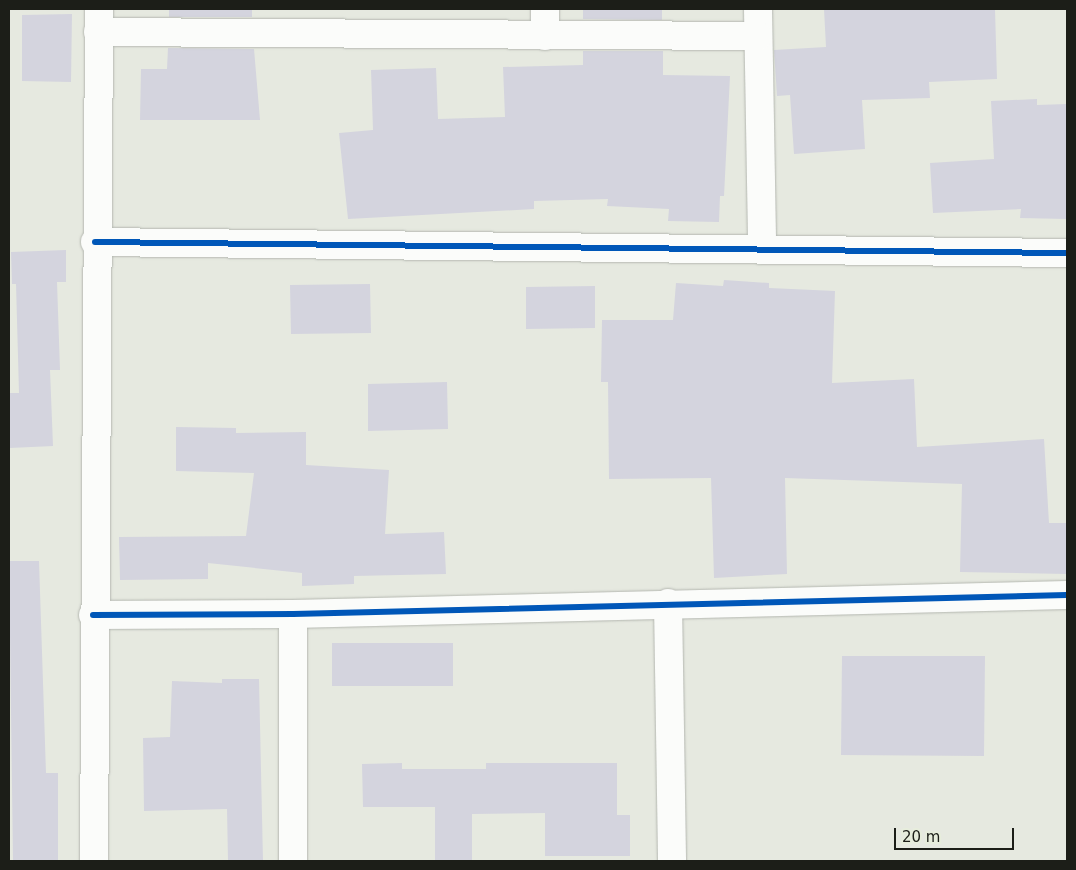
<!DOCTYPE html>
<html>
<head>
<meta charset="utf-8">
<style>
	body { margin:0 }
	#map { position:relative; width:1076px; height:870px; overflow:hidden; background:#e6e9e0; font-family:"DejaVu Sans",sans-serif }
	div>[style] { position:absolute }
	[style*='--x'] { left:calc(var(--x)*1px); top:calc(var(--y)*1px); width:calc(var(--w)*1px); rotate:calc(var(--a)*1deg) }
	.building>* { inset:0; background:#d4d4de }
	.roads { filter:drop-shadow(0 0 1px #b4b7b0) drop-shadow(0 0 1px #b4b7b0) }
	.minor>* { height:28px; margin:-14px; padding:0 14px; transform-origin:14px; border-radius:14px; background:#fbfcfa }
	.cycleway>* { height:6px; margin:-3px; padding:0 3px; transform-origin:3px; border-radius:3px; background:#0057b8 }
	span { translate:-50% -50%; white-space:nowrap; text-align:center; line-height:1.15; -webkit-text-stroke:4px #e7eddc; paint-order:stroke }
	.frame { position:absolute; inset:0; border:10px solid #1c1e18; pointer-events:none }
	.scale { position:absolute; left:894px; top:828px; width:120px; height:22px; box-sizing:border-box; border:2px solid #1c1e18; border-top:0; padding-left:6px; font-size:15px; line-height:18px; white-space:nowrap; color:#1c1e18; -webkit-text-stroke:4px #e7eddc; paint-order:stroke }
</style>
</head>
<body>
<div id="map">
	<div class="building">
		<div style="clip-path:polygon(169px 9px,252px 9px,252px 17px,169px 17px)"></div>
		<div style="clip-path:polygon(583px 9px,662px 9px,662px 20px,583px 19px)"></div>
		<div style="clip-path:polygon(824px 9px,995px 9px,997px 79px,929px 82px,930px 98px,862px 100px,865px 149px,794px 154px,790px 95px,777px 96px,774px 50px,826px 47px)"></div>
		<div style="clip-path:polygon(72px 14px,71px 82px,22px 81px,22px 15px)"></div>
		<div style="clip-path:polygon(168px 48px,254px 49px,260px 120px,140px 120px,141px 69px,167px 69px)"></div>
		<div style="clip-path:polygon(583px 51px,663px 51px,663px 75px,730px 76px,724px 196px,720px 196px,719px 222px,668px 221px,669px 209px,607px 206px,608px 199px,534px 201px,534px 209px,348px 219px,339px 133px,373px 130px,371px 70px,436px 68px,438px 119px,505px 117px,503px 67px,583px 65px)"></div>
		<div style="clip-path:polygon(1037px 99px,1037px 105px,1067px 104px,1067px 219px,1020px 218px,1021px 209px,933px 213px,930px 163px,994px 159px,991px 101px)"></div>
		<div style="clip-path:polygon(66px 250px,66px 282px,57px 282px,60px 370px,50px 370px,53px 446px,9px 448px,9px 393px,19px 393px,16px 284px,12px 284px,11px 252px)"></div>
		<div style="clip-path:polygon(724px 280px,769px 283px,769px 288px,835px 291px,832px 383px,914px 379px,917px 447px,1044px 439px,1049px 523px,1067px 523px,1067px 574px,960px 572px,962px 484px,785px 478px,787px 574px,714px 578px,711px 478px,609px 479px,608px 382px,601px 382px,602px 320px,673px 320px,676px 283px,723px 286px)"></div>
		<div style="clip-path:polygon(370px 284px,371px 333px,291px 334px,290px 285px)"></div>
		<div style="clip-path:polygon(595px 286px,595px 328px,526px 329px,526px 287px)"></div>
		<div style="clip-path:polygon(447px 382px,448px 429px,368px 431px,368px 384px)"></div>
		<div style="clip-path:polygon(176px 427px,236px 428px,236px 433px,306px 432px,306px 465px,389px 470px,385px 534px,444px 532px,446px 574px,354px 576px,354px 584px,302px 586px,302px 573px,208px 563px,208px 579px,120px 580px,119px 537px,246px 536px,254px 473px,176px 471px)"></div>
		<div style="clip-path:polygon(9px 561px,39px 561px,46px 773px,58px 773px,58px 861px,13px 861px)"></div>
		<div style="clip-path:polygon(332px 643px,453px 643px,453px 686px,332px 686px)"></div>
		<div style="clip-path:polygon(842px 656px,985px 656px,984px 756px,841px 755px)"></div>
		<div style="clip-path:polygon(222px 679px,259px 679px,263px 861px,228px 861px,227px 809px,144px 811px,143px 738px,170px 737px,172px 681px,222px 683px)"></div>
		<div style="clip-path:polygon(402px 763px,402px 769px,486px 769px,486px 763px,617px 763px,617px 815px,630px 815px,630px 856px,545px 856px,545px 813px,472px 814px,472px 861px,435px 861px,435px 807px,363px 807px,362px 764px)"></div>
	</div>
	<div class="roads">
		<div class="minor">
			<div style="--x:758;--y:9;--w:241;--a:89"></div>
			<div style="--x:98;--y:32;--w:660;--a:0.35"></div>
			<div style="--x:545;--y:36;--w:27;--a:-90"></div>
			<div style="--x:95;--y:242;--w:972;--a:0.65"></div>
			<div style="--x:668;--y:603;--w:258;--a:89.1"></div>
			<div style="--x:293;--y:614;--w:247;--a:90"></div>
			<div style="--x:93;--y:615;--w:200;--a:-0.3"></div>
			<div style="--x:293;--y:614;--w:774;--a:-1.41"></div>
			<div style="--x:94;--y:861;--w:852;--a:-89.66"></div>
		</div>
	</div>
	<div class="cycleway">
		<div style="--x:95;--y:242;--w:972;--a:0.65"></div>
		<div style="--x:93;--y:615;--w:200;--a:-0.3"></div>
		<div style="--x:293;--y:614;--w:774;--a:-1.41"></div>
	</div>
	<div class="frame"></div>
	<div class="scale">20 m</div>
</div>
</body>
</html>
